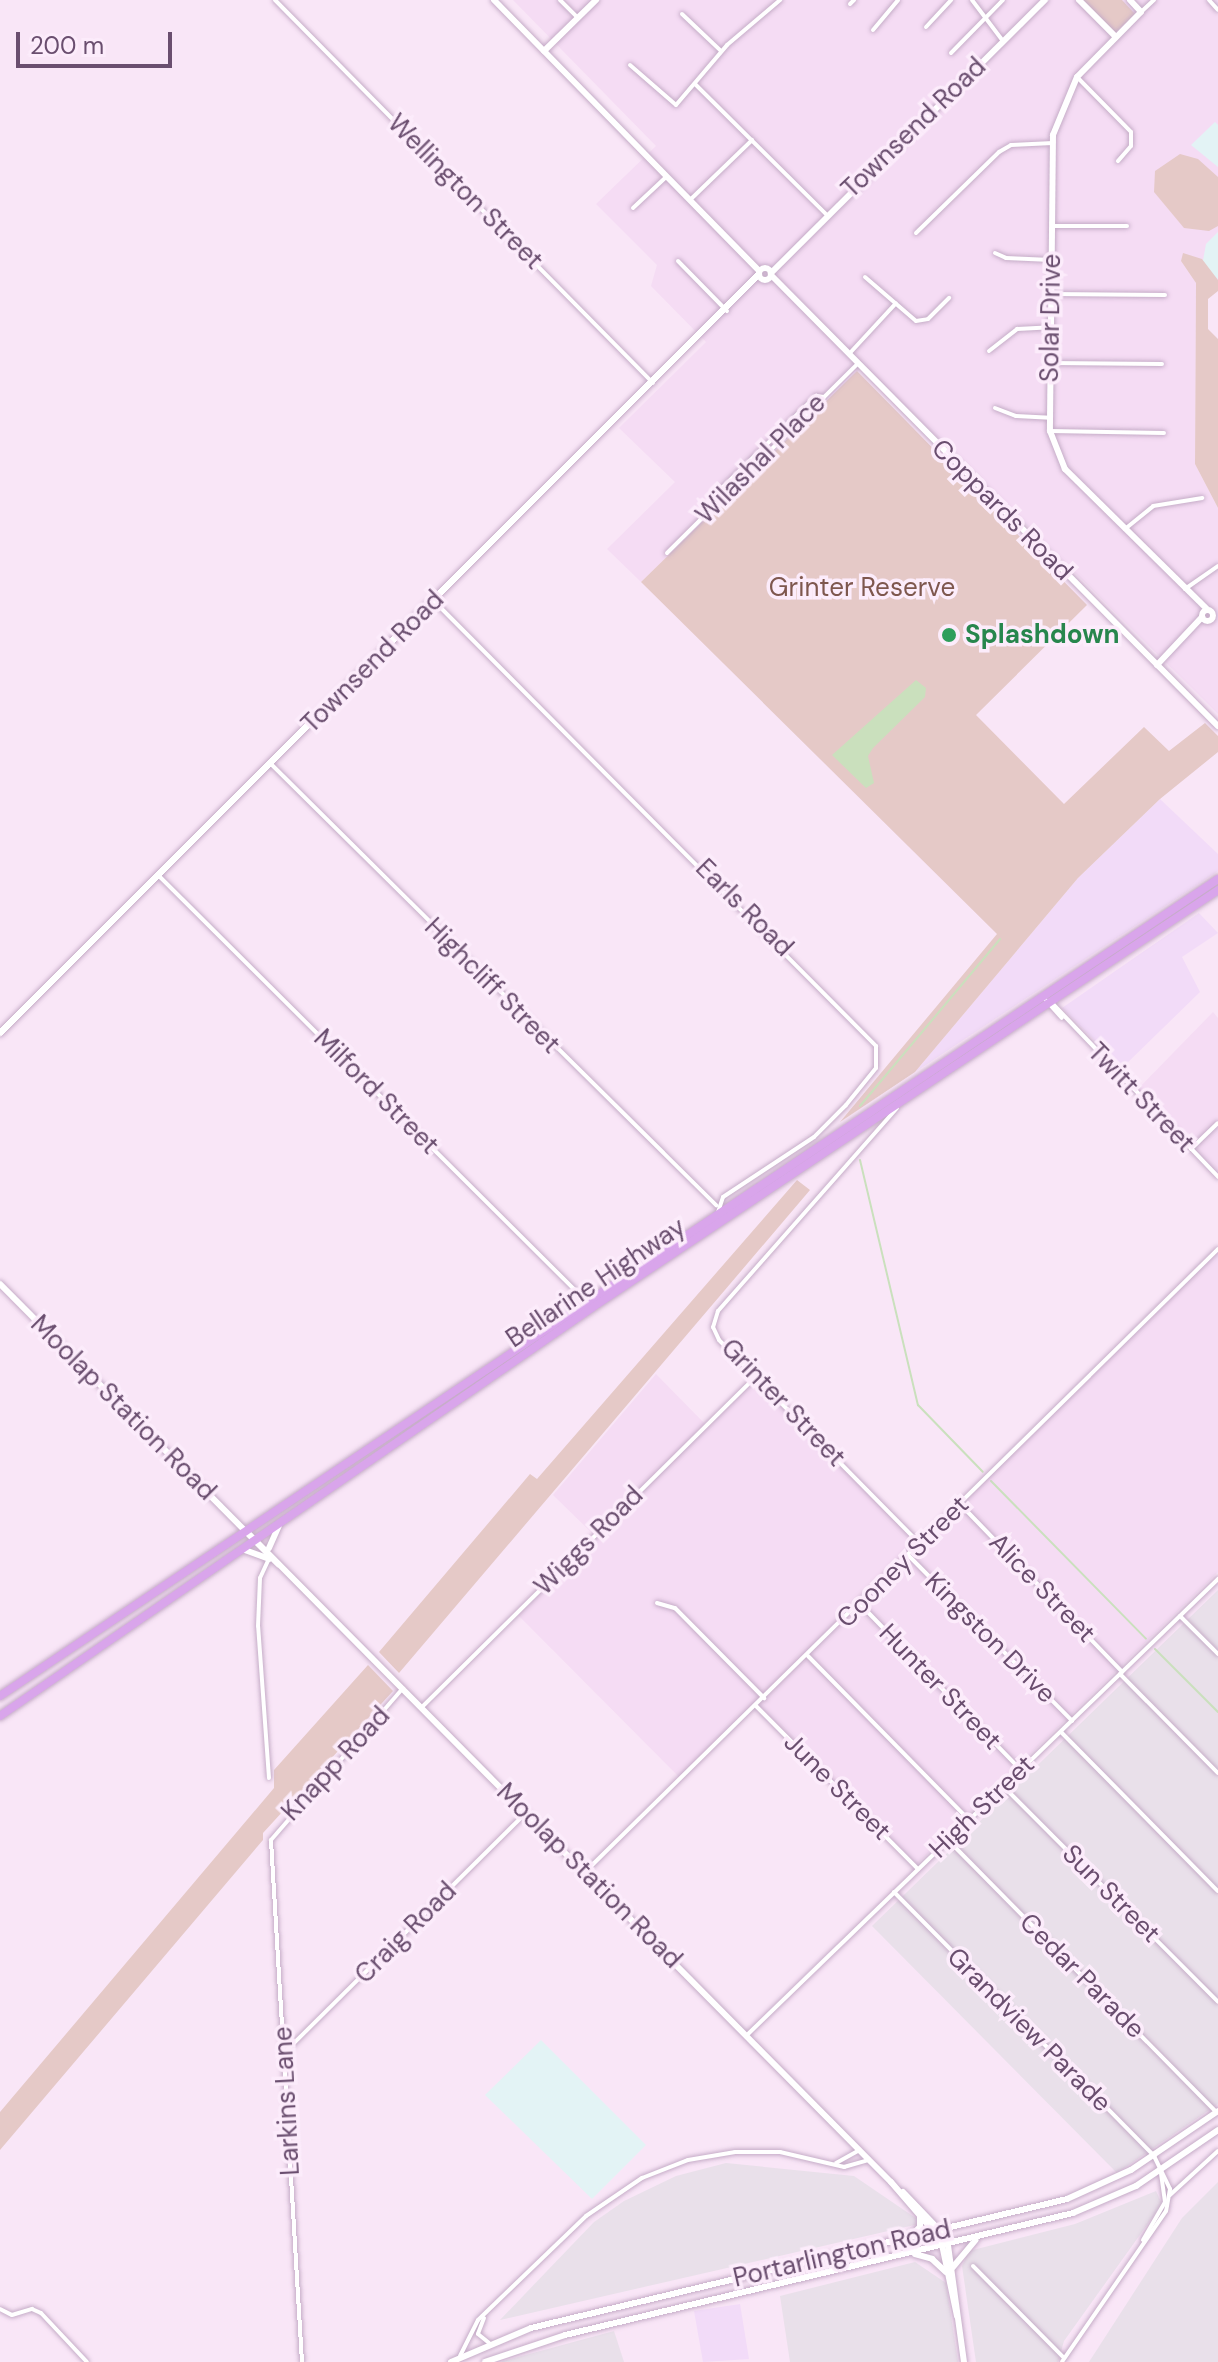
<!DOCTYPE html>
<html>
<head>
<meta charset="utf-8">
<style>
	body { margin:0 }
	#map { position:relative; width:1218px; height:2362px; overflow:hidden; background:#f9e6f7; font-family:"DM Sans",sans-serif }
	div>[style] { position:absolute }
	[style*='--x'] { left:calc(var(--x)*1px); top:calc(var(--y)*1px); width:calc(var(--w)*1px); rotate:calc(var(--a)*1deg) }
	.residential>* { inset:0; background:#f5dcf4 }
	.commercial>* { inset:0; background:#f2dbf8 }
	.industrial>* { inset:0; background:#e9e0ea }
	.education>* { inset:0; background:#e3f3f5 }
	.green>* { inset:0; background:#e5c9c7 }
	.water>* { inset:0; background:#cae0bd }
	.stream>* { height:2px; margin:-1px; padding:0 1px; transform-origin:1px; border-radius:1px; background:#cae0bd }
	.roads { filter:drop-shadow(0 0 2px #c5acc7) drop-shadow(0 0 2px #c5acc7) }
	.street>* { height:4px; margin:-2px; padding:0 2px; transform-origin:2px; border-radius:2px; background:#fff }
	.secondary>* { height:6px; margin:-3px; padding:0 3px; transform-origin:3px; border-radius:3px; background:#fff }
	.secondary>.ring { margin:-3px; padding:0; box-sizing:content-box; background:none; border:6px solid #fff; border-radius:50% }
	.highway>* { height:8px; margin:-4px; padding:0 4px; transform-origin:4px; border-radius:4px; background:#d9a5eb }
	.dots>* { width:22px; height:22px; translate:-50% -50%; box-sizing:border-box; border:4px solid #fcecfb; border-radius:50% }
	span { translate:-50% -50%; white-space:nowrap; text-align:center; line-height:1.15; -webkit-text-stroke:7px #fcecfb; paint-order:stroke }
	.street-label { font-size:26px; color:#6a4e6f }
	.park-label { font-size:26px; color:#7e574e }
	.leisure-label { font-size:26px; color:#27864d; font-weight:700 }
	.left { translate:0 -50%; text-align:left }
	.scale { position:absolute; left:16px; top:32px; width:156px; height:36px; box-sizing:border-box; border:4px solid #6a4e6f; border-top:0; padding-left:10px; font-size:24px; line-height:28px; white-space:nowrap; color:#6a4e6f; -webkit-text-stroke:6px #fcecfb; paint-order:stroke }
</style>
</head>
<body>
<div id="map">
	<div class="residential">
		<div style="clip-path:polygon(513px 0,1218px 0,1218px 280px,1203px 266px,1181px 261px,1196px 283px,1195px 464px,1218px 508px,1218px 714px,864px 365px,641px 582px,607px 549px,675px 482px,619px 428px,706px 342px,651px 286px,657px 265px,596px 204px,656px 146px)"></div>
		<div style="clip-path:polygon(1213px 1012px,1218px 1018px,1218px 1177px,1135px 1092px)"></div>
		<div style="clip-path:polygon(1218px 1249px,1218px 1572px,915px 1866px,757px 1706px,681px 1779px,516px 1613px,594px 1535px,553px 1495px,656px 1374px,707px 1426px,756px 1376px,921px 1544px)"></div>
	</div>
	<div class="commercial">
		<div style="clip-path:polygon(1160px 799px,1218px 854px,1218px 871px,915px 1072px,1078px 878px)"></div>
		<div style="clip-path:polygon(1199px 913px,1218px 933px,1182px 957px,1200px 992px,1122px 1068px,1062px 1008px)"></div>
		<div style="clip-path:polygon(740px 2304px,749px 2359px,703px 2362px,694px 2311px)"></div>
	</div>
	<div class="industrial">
		<div style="clip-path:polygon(1218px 1590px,1218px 2104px,1117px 2173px,872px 1926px)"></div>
		<div style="clip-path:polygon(726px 2163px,854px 2176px,923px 2223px,500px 2320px,594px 2222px,624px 2201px,676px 2176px)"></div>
		<div style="clip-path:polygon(1218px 2182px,1218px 2362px,1089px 2362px,1182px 2218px)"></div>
		<div style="clip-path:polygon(1156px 2191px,1162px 2204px,1064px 2341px,1058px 2362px,976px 2362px,962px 2266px,969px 2251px,1075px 2224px)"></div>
		<div style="clip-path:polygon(915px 2262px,946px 2283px,958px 2362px,790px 2362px,780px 2296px)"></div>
		<div style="clip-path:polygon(614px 2331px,624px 2362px,501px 2362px,503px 2361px)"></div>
	</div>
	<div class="education">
		<div style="clip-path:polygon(1215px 122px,1218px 125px,1218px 167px,1191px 145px)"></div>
		<div style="clip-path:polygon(1218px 232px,1218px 279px,1202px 266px,1206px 244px)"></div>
		<div style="clip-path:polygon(541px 2040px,646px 2145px,592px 2199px,485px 2095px)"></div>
	</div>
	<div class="green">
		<div style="clip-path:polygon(1083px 0,1122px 0,1135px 14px,1115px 33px)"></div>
		<div style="clip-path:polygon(1180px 154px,1198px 159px,1218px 177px,1218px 226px,1209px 231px,1184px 228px,1154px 192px,1155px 171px)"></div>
		<div style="clip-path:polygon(1183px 253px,1202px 259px,1218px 280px,1218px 291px,1208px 299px,1208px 329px,1218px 339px,1218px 508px,1195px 464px,1196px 283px,1181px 261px)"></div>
		<div style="clip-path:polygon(857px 371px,1087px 605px,976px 715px,1064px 804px,1144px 727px,1169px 751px,1205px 723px,1218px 736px,1218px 752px,1160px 799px,1078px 878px,915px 1072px,840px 1122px,997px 934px,641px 582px)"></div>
		<div style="clip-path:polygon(797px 1180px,810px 1190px,399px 1673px,379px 1652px,530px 1474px,537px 1479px)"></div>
		<div style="clip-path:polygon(368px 1665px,393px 1691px,263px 1833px,263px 1840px,0 2150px,0 2112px,274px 1788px,274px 1770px)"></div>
	</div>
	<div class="water">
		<div style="clip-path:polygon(916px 680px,926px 688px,925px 697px,873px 748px,868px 756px,874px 783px,866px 788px,832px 755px)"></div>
	</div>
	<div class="stream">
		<div style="--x:860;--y:1106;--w:218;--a:-50"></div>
		<div style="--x:860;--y:1160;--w:252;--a:76.7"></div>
		<div style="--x:918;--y:1405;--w:93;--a:45.9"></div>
		<div style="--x:991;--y:1481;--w:221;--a:45.5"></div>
		<div style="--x:1155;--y:1649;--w:89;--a:45"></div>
	</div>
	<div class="roads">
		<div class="street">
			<div style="--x:275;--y:0;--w:538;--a:45.38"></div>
			<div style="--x:560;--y:0;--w:25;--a:45"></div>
			<div style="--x:972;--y:0;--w:51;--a:52.9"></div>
			<div style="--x:1209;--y:0;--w:13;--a:48"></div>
			<div style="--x:850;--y:4;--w:6;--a:-45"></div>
			<div style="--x:1141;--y:12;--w:18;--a:-43"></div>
			<div style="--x:682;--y:14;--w:54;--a:43.5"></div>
			<div style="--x:926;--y:27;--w:37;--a:-47"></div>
			<div style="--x:873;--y:30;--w:39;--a:-50"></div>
			<div style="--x:951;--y:53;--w:74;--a:-45.5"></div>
			<div style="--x:630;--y:65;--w:61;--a:41"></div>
			<div style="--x:676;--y:105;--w:79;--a:-49.6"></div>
			<div style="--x:727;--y:45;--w:70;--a:-40.3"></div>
			<div style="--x:1077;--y:77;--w:77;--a:45.5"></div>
			<div style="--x:1131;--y:132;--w:14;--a:90"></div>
			<div style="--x:1131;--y:146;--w:20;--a:131"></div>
			<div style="--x:695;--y:84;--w:185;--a:44.8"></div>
			<div style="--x:691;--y:199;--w:85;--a:-44"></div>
			<div style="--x:633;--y:208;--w:45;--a:-43.2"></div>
			<div style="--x:1053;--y:226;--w:74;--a:0"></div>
			<div style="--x:916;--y:233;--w:116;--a:-44.3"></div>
			<div style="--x:999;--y:152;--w:14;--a:-30"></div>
			<div style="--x:1011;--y:145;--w:42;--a:-2.7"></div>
			<div style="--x:995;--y:253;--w:12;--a:24"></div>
			<div style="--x:1006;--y:258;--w:45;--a:2.5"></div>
			<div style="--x:678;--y:261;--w:70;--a:45.6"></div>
			<div style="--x:865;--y:277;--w:67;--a:40.8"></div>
			<div style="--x:916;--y:321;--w:12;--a:-9"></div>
			<div style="--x:928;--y:319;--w:30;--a:-45"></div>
			<div style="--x:1051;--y:294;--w:114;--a:0.5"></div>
			<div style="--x:989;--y:351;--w:36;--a:-38"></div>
			<div style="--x:1017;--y:329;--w:34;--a:-3"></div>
			<div style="--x:849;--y:354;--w:69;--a:-47.3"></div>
			<div style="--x:1050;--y:363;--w:112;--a:0.5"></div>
			<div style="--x:995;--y:408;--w:22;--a:21"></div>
			<div style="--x:1016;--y:416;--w:34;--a:3"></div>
			<div style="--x:1050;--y:431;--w:114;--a:1"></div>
			<div style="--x:724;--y:494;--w:6;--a:-108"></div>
			<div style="--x:722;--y:488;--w:132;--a:-44.4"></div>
			<div style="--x:816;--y:396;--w:8;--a:7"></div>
			<div style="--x:1125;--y:529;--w:36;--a:-39"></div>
			<div style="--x:1153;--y:506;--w:50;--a:-9.3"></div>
			<div style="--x:667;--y:553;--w:267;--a:-44.8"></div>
			<div style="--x:1185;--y:589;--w:40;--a:-34.9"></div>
			<div style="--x:435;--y:602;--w:626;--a:45.19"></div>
			<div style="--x:876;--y:1046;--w:22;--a:90"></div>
			<div style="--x:876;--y:1068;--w:48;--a:129"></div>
			<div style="--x:846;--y:1105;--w:45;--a:135"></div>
			<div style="--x:814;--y:1137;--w:109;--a:146.6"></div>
			<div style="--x:723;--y:1197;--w:16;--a:108"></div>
			<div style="--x:271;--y:764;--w:627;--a:44.74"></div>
			<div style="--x:159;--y:876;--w:605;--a:44.87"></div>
			<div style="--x:1043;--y:997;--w:28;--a:48"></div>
			<div style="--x:1051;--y:1002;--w:242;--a:46.3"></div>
			<div style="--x:897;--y:1108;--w:271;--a:131.4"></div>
			<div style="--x:718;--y:1311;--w:17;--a:107"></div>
			<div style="--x:713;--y:1327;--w:14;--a:65"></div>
			<div style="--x:719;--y:1340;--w:288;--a:45.4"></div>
			<div style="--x:1191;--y:1149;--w:37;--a:-44"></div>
			<div style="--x:961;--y:1505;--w:232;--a:46"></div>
			<div style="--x:909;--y:1556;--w:232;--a:45.3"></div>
			<div style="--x:657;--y:1603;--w:19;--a:16"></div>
			<div style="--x:675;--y:1608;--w:127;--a:45.3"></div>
			<div style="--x:860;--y:1604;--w:231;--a:45.9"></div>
			<div style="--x:1180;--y:1616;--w:54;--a:45"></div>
			<div style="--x:808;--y:1656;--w:230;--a:45.5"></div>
			<div style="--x:1120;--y:1674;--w:139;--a:45.3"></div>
			<div style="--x:756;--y:1706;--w:230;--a:45.2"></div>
			<div style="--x:422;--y:1707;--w:470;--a:-44.7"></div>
			<div style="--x:1061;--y:1732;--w:223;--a:45.4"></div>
			<div style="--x:269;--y:1778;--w:152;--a:-94.1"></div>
			<div style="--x:258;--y:1626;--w:48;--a:-87.6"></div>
			<div style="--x:260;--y:1578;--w:21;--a:-65"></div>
			<div style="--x:1004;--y:1787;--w:303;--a:45.1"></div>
			<div style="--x:948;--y:1840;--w:382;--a:45.4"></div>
			<div style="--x:585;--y:1872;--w:888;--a:-44.54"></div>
			<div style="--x:894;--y:1892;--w:371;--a:45.4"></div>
			<div style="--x:1154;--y:2156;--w:37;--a:64"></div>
			<div style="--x:1170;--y:2189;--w:22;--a:100"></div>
			<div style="--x:1166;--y:2211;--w:183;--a:124.6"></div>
			<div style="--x:747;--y:2035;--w:656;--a:-44.07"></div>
			<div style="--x:285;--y:2052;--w:339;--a:-44.8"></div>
			<div style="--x:836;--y:2163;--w:26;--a:-29"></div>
			<div style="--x:1170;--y:2195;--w:65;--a:-42.5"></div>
			<div style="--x:1143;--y:2240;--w:44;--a:-59.9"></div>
			<div style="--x:1165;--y:2202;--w:30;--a:-98"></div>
			<div style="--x:973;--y:2266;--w:129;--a:45.3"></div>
			<div style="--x:0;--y:2309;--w:13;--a:27"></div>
			<div style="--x:12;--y:2315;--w:21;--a:-17"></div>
			<div style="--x:32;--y:2309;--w:10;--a:24"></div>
			<div style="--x:41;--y:2313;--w:67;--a:46.8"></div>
			<div style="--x:484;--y:2318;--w:17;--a:111"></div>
			<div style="--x:478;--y:2334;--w:14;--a:39"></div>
			<div style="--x:460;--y:2356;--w:40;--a:-63.4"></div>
			<div style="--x:478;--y:2320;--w:150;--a:-43.9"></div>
			<div style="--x:586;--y:2216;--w:68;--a:-34.2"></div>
			<div style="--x:642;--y:2178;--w:49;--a:-21.4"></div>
			<div style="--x:688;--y:2160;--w:48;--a:-9.7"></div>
			<div style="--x:735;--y:2152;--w:45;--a:0"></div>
			<div style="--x:780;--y:2152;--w:66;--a:13.2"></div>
			<div style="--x:844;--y:2167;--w:26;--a:-16"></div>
			<div style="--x:302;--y:2362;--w:523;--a:-93.4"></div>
			<div style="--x:271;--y:1840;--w:201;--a:-49"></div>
		</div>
		<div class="secondary">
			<div style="--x:494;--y:0;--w:379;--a:45.6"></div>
			<div style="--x:1079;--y:0;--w:52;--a:45"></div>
			<div style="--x:1130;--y:0;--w:16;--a:47"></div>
			<div style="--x:1141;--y:12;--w:91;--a:134.6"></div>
			<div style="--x:1077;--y:77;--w:63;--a:112.5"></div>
			<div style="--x:1053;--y:135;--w:296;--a:90.6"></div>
			<div style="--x:1050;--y:431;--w:41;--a:68.5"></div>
			<div style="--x:1065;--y:469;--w:199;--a:44.6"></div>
			<div style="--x:544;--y:51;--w:73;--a:-44.4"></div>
			<div class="ring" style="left:759px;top:268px;width:6px;height:6px"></div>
			<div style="--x:771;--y:273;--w:387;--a:-44.9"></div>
			<div style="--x:771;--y:275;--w:635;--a:45.26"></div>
			<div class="ring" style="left:1201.5px;top:609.5px;width:5px;height:5px"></div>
			<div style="--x:1157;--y:665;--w:66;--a:-46.8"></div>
			<div style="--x:0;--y:1033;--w:1073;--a:-45"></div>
			<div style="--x:0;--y:1284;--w:395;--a:45.2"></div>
			<div style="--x:246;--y:1531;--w:916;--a:45.27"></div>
			<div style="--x:891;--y:2182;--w:77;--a:49.2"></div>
			<div style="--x:941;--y:2240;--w:78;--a:78.1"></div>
			<div style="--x:269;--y:1548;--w:24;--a:-66"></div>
			<div style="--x:242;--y:1549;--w:29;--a:20"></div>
			<div style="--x:903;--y:2192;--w:64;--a:46.3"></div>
			<div style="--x:947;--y:2238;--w:125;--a:82.2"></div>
			<div style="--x:909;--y:2237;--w:15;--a:-42"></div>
			<div style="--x:920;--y:2227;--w:10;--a:-90"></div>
			<div style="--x:915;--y:2254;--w:18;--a:16"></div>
			<div style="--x:932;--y:2259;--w:19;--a:43"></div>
			<div style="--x:953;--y:2267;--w:35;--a:-50"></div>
			<div style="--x:451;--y:2362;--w:87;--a:-23"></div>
			<div style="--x:531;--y:2328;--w:551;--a:-13.53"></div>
			<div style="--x:1067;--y:2199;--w:70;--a:-24.4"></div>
			<div style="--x:1131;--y:2170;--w:105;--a:-34.1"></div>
			<div style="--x:485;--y:2362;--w:84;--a:-18.6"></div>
			<div style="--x:565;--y:2335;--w:522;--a:-13.5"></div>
			<div style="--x:1073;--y:2213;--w:69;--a:-23.2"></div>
			<div style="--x:1136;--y:2186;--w:99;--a:-34.3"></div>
		</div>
		<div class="highway">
			<div style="--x:0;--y:1696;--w:1467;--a:-33.85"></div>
			<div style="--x:0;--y:1716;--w:720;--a:-34.59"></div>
			<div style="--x:593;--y:1307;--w:751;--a:-33.71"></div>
		</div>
	</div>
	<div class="dots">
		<div style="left:949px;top:635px;background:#2e9e5b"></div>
	</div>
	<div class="street-label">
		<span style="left:914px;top:128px;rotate:-44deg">Townsend Road</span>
		<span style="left:465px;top:192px;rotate:45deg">Wellington Street</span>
		<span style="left:1051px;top:318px;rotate:-89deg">Solar Drive</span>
		<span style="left:761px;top:459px;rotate:-45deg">Wilashal Place</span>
		<span style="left:1002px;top:510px;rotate:45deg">Coppards Road</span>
		<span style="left:373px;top:662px;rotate:-45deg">Townsend Road</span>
		<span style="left:744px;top:908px;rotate:45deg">Earls Road</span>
		<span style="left:492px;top:986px;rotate:45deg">Highcliff Street</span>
		<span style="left:376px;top:1092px;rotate:45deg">Milford Street</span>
		<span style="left:1141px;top:1098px;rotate:46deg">Twitt Street</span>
		<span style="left:596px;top:1283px;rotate:-34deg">Bellarine Highway</span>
		<span style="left:783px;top:1403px;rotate:46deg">Grinter Street</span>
		<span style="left:123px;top:1408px;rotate:45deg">Moolap Station Road</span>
		<span style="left:589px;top:1541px;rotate:-45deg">Wiggs Road</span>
		<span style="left:903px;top:1562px;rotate:-45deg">Cooney Street</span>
		<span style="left:1042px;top:1588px;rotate:46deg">Alice Street</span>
		<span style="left:990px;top:1638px;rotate:45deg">Kingston Drive</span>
		<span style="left:940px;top:1687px;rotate:46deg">Hunter Street</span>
		<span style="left:336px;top:1764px;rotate:-47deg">Knapp Road</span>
		<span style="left:837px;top:1787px;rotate:45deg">June Street</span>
		<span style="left:982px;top:1807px;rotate:-44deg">High Street</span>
		<span style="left:589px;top:1876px;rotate:45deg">Moolap Station Road</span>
		<span style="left:1111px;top:1894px;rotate:45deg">Sun Street</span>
		<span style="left:406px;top:1933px;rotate:-45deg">Craig Road</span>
		<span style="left:1082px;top:1976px;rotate:45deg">Cedar Parade</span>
		<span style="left:1029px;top:2030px;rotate:45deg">Grandview Parade</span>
		<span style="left:287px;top:2101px;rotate:-93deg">Larkins Lane</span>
		<span style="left:842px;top:2254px;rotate:-13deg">Portarlington Road</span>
	</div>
	<div class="park-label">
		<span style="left:862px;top:588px">Grinter Reserve</span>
	</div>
	<div class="leisure-label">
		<span class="left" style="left:965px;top:635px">Splashdown</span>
	</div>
	<div class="scale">200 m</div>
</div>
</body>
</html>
